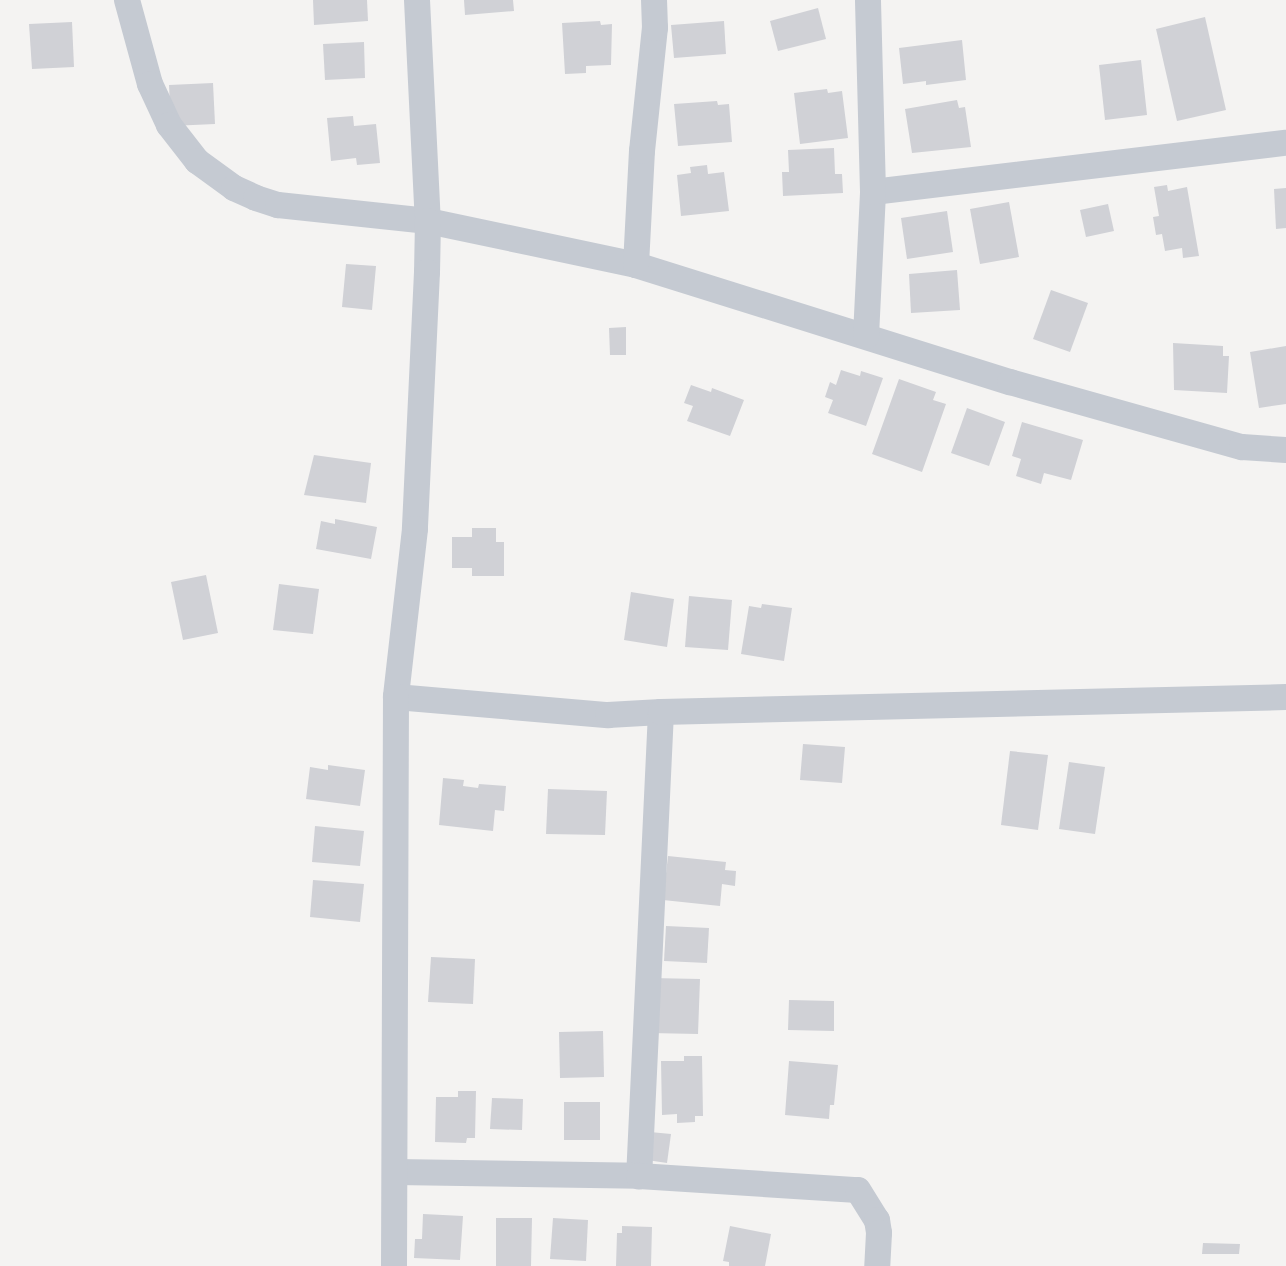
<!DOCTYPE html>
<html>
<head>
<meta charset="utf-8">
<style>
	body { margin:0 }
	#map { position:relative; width:1286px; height:1266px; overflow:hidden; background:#f4f3f2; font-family:"Fira Sans",sans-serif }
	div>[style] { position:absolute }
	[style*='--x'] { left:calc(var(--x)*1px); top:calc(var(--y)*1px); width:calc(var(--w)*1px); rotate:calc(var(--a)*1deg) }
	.building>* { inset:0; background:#d0d1d6 }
	.street>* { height:26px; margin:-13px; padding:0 13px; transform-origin:13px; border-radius:13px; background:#c5cad2 }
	span { translate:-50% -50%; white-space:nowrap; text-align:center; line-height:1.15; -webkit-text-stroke:5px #fff; paint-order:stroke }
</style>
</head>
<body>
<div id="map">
	<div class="building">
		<div style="clip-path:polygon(313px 0,367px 0,368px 21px,314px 25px)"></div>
		<div style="clip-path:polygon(464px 0,513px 0,514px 11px,465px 15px)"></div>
		<div style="clip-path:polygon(818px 8px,826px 39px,778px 51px,770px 21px)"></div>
		<div style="clip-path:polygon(1205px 17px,1226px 110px,1177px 121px,1156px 29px)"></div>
		<div style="clip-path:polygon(600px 21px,601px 25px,612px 24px,611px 65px,586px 66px,586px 73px,565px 74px,562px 23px)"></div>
		<div style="clip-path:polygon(724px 21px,726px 54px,674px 58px,671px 25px)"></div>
		<div style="clip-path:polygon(72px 22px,74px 67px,32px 69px,29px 24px)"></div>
		<div style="clip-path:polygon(962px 40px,966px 80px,926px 85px,926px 81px,903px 84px,899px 48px)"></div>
		<div style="clip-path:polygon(364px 42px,365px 78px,325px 80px,323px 44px)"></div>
		<div style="clip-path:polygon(1141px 60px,1147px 115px,1105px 120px,1099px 65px)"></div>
		<div style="clip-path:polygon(213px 83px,215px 124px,171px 126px,169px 85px)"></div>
		<div style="clip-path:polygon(827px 89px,828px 93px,842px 91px,848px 138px,800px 144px,794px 93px)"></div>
		<div style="clip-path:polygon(957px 100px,959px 108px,965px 107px,971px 147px,912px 153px,905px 109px)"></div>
		<div style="clip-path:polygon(717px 101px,718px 105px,729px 104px,732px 142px,678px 146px,674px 104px)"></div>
		<div style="clip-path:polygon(353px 116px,354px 126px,376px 124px,380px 163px,357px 165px,356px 158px,331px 161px,327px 118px)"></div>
		<div style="clip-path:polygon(834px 148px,835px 174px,842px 174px,843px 193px,783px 196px,782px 172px,789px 172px,788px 150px)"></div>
		<div style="clip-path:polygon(707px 165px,708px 174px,724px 172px,729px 211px,681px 216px,677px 175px,691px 173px,690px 167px)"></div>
		<div style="clip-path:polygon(1167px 185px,1168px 191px,1187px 187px,1199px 256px,1183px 258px,1182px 248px,1165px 251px,1162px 234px,1156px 235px,1153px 217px,1159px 216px,1154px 187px)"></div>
		<div style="clip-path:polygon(1286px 188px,1286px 228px,1276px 229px,1274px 189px)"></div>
		<div style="clip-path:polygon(1009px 202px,1019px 257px,980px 264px,970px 209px)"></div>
		<div style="clip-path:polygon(1108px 204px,1114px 231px,1086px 237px,1080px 210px)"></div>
		<div style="clip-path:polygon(947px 211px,953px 252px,907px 259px,901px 218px)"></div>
		<div style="clip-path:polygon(346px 264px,376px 266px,372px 310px,342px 307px)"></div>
		<div style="clip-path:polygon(957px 270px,960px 310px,911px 313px,909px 274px)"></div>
		<div style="clip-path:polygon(1051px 290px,1088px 303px,1070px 352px,1033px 339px)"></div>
		<div style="clip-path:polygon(626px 327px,626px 355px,610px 355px,609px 328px)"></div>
		<div style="clip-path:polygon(1173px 343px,1223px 346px,1223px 356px,1229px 356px,1227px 393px,1174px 390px)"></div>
		<div style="clip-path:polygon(1286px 346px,1286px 404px,1259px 408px,1250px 352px)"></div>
		<div style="clip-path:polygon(841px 370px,860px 376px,861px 371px,883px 378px,866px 426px,828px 413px,833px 400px,825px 397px,830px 382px,836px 385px)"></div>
		<div style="clip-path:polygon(899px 379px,936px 392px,933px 400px,946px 404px,922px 472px,872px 454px)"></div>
		<div style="clip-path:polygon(691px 385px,711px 392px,712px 388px,744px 400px,730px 436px,687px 421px,693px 406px,684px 403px)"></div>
		<div style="clip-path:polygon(967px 408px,1005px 422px,989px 466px,951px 453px)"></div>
		<div style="clip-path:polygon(1022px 422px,1083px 440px,1071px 480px,1044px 473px,1041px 484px,1016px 476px,1021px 459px,1012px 456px)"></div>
		<div style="clip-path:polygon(314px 455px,371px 463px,366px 503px,304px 495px)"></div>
		<div style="clip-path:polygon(335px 519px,377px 527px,371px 559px,316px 549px,321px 521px,335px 524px)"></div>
		<div style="clip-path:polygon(472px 528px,496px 528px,496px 542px,504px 542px,504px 576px,472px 576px,472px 568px,452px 568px,452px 537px,472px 537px)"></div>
		<div style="clip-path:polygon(206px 575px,218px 633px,183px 640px,171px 582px)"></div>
		<div style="clip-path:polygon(279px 584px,319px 589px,313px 634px,273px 630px)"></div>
		<div style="clip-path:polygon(631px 592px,674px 599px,667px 647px,624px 640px)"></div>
		<div style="clip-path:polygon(689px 596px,732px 600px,728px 650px,685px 647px)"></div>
		<div style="clip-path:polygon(762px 604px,792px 608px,784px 661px,741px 654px,749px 606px,761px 608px)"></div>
		<div style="clip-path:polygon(803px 744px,845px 747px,842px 783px,800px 780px)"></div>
		<div style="clip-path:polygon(1010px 751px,1048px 755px,1038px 830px,1001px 825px)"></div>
		<div style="clip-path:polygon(1069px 762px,1105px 767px,1095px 834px,1059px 829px)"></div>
		<div style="clip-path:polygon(328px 765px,365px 770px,360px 806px,306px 799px,310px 767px,328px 770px)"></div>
		<div style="clip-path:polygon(443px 778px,464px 780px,463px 786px,478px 788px,479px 784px,506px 786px,504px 811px,495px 810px,493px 831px,439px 825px)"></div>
		<div style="clip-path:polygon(548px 789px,607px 791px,605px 835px,546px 834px)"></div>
		<div style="clip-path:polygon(315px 826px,364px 831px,360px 866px,312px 862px)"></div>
		<div style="clip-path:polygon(668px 856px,726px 862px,725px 870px,736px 871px,735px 886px,722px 884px,720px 906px,663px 900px)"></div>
		<div style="clip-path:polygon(313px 880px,364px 884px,360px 922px,310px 917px)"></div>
		<div style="clip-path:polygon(666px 926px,709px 928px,707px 963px,664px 961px)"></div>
		<div style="clip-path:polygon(431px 957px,475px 959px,473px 1004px,428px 1002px)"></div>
		<div style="clip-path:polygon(651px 978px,700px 979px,698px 1034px,650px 1033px)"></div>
		<div style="clip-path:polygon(789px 1000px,834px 1001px,834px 1031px,788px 1030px)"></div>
		<div style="clip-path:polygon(603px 1031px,604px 1077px,560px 1078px,559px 1032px)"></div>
		<div style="clip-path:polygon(684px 1056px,702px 1056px,703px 1116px,695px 1116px,695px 1122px,677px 1123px,677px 1114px,662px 1115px,661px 1061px,684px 1061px)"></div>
		<div style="clip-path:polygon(789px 1061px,838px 1065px,834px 1105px,830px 1105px,829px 1119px,785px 1115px)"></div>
		<div style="clip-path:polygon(458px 1091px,476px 1091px,475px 1138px,467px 1138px,466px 1143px,435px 1142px,436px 1097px,458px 1097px)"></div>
		<div style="clip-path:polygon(492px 1098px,523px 1099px,522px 1130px,490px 1129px)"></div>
		<div style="clip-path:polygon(564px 1102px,600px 1102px,600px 1140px,564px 1140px)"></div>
		<div style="clip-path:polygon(650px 1132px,671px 1134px,667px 1163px,647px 1160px)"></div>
		<div style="clip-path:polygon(423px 1214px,463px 1216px,460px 1260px,414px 1258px,415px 1239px,422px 1239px)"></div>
		<div style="clip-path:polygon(496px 1218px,532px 1218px,531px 1266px,496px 1266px)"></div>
		<div style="clip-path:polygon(553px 1218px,588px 1220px,586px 1261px,550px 1259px)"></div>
		<div style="clip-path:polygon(622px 1226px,652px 1227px,651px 1266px,616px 1266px,617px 1233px,622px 1233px)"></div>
		<div style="clip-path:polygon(730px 1226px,771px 1234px,765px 1266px,729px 1266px,729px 1262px,723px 1261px)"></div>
		<div style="clip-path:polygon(1203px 1243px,1240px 1244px,1239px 1254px,1202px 1254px)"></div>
	</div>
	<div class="street">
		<div style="--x:127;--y:0;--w:87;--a:74.7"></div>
		<div style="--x:150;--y:84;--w:45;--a:65.1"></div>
		<div style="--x:169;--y:125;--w:46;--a:52.1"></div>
		<div style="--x:197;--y:161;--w:46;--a:36.1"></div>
		<div style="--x:234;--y:188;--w:24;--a:24"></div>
		<div style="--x:256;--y:198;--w:23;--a:18"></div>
		<div style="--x:278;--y:205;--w:151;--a:6.1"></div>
		<div style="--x:428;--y:221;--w:213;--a:11.9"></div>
		<div style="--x:636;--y:265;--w:392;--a:17.4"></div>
		<div style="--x:1010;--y:382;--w:241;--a:15.7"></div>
		<div style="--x:1242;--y:447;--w:44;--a:3.9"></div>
		<div style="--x:417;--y:0;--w:221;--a:87.2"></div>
		<div style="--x:428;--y:221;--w:51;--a:91.1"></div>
		<div style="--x:427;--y:272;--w:257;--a:92.7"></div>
		<div style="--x:415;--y:529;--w:169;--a:96.5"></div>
		<div style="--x:396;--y:697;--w:213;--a:4.9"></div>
		<div style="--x:608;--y:715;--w:53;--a:-3.2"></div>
		<div style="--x:661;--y:712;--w:465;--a:92.7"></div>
		<div style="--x:873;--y:192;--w:416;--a:-6.8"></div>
		<div style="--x:636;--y:265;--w:114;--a:-87"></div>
		<div style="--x:642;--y:151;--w:124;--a:-84"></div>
		<div style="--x:655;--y:28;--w:28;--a:-92"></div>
		<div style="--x:866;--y:336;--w:144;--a:-87.2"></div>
		<div style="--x:873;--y:192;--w:192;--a:-91.5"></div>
		<div style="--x:661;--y:712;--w:625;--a:-1.37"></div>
		<div style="--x:396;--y:1172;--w:243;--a:0.9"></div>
		<div style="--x:639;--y:1176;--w:219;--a:3.7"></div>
		<div style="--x:858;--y:1190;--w:36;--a:58"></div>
		<div style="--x:877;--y:1220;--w:13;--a:81"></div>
		<div style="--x:879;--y:1233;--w:33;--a:93"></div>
		<div style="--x:394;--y:1266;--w:569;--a:-89.8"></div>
	</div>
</div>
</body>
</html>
